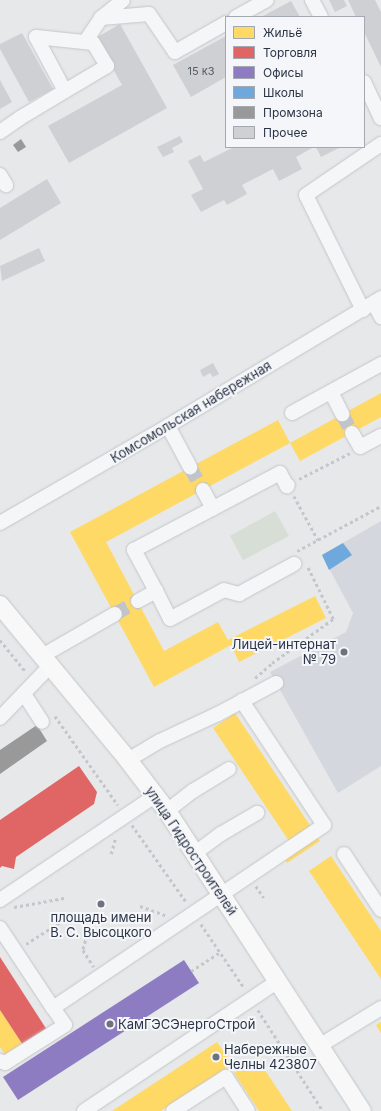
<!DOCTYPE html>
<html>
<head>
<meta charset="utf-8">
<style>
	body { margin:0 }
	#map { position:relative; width:381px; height:1111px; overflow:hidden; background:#e6e8ea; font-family:Inter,sans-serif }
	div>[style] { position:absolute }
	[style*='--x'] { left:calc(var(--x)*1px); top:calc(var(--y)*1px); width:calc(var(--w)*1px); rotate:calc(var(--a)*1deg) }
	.built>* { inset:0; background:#d4d7dd }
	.green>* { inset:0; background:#d6ded6 }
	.homes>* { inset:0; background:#ffd966 }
	.shops>* { inset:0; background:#e06666 }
	.offices>* { inset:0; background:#8e7cc3 }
	.schools>* { inset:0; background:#6fa8dc }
	.industry>* { inset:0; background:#999 }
	.building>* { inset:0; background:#ced0d3 }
	.minor-tunnel>* { height:14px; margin-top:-7px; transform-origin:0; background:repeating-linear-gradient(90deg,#c1c4c9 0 14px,transparent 0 21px) }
	.path>* { height:2.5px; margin-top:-1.25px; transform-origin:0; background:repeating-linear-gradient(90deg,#c5c6ca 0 3px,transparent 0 6px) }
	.roads { filter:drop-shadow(0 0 1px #c4c6c8) drop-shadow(0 0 1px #c4c6c8) }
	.minor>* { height:14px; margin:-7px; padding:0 7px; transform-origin:7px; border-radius:7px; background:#f5f6f7 }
	.major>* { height:18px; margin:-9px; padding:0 9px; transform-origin:9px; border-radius:9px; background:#f8f8f8 }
	.dots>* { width:11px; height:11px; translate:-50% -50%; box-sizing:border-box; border:2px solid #f4f6f9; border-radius:50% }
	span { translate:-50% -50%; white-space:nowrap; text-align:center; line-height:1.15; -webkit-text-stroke:4px #f4f6f9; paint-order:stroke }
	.number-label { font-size:11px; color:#545c69 }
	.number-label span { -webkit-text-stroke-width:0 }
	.street-label { font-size:13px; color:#2b3445 }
	.poi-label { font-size:13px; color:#2b3445 }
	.right { translate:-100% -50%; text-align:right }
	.left { translate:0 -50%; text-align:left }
	.legend { position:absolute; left:225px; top:16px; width:140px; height:132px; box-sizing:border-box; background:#f4f6f9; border:1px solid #a4a8b1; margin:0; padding:5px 7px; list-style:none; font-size:12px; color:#2b3445 }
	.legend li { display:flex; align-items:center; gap:8px; height:20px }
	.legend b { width:20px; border:1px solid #a4a8b1 }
</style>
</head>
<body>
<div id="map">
	<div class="built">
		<div style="clip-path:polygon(381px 521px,381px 766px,338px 793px,270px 672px,346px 632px,353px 613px,322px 555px)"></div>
	</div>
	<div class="green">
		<div style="clip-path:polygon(275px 511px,289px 536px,243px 560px,230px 536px)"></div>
	</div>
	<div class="homes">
		<div style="clip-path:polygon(381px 393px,381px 417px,300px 461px,290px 443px,106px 542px,164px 651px,218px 622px,228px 640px,315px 596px,326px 618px,239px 662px,231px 645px,154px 687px,70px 532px,278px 420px,290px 443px)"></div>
		<div style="clip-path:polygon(235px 713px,311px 827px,289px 841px,213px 728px)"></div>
		<div style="clip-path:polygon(315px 833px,320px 841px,287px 863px,282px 855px)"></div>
		<div style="clip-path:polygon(331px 856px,381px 931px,381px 979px,309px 871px)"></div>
		<div style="clip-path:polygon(0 1010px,23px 1045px,6px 1056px,0 1047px)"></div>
		<div style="clip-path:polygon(381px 1022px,381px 1033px,376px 1025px)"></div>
		<div style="clip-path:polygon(217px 1042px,232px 1064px,161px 1111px,112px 1111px)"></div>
		<div style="clip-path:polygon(257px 1058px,292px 1111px,259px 1111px,234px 1073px)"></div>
	</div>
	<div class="shops">
		<div style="clip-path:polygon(79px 766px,97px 792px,94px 804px,16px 857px,14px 869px,2px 866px,0 868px,0 820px)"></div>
		<div style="clip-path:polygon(0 957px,47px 1030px,23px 1045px,0 1010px)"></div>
	</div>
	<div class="offices">
		<div style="clip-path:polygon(184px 960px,199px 983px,18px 1100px,3px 1077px)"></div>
	</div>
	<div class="schools">
		<div style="clip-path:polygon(343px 543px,352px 555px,329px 570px,322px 555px)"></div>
	</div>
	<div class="industry">
		<div style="clip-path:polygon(21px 139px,26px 147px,18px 152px,13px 145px)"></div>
		<div style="clip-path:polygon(37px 725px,47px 741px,0 774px,0 750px)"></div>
	</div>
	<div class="building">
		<div style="clip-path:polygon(329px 0,344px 0,347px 6px,335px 12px)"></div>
		<div style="clip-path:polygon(348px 0,375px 0,381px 12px,381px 67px,364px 32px,364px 17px,356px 17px)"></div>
		<div style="clip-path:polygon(291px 1px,300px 17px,261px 17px)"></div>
		<div style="clip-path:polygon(120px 24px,167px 108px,69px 163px,48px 126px,122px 85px,96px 38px)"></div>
		<div style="clip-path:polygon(22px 33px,53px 89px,29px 102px,0 49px,0 44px)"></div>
		<div style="clip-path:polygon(226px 36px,226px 77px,191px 97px,173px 65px)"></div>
		<div style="clip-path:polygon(0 80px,12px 102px,0 109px)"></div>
		<div style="clip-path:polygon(180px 136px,183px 142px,172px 148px,174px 152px,163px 157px,157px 147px)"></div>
		<div style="clip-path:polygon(234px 147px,314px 147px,296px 157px,302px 169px,279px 181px,273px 169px,242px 185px,247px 194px,227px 205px,224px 200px,201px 212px,191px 195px,203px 189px,188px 161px,200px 155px,204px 162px)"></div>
		<div style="clip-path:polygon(316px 147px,341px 147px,321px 157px)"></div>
		<div style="clip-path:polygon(47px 179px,61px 203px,0 240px,0 208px)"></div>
		<div style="clip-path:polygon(39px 248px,45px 261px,2px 281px,0 266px)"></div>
		<div style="clip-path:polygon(213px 363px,219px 374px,213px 377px,210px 373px,203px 377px,200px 370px)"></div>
	</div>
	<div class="minor-tunnel">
		<div style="--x:342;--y:414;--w:21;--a:62"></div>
		<div style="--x:190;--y:467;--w:26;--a:61"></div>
		<div style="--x:115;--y:614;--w:26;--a:-29"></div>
	</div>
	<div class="path">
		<div style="--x:299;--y:479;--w:57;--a:-27"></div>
		<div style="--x:294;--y:496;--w:50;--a:61.4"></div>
		<div style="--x:297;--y:551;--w:95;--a:-28.2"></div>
		<div style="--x:0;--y:640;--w:41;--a:50.9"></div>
		<div style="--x:255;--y:678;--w:23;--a:-41"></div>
		<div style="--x:272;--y:663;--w:75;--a:-35.8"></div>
		<div style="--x:333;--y:619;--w:59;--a:-116.1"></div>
		<div style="--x:55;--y:716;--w:109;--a:54.7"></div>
		<div style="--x:132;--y:825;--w:95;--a:54.8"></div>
		<div style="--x:111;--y:854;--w:16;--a:-75"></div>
		<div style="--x:256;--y:886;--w:14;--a:56"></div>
		<div style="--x:140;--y:906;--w:29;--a:20"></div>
		<div style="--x:14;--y:907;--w:51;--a:-10.2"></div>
		<div style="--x:201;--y:924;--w:78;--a:55.9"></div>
		<div style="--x:89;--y:929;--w:22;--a:106"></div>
		<div style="--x:83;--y:950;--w:20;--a:57"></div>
		<div style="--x:26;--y:944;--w:54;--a:-32.8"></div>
		<div style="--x:191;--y:971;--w:35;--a:-33"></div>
		<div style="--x:258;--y:1010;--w:120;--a:57.2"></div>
	</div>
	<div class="roads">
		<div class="minor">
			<div style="--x:312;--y:0;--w:19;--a:62"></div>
			<div style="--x:236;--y:17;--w:35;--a:-29"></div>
			<div style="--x:101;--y:18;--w:28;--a:-39"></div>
			<div style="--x:85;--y:42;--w:29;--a:-56"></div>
			<div style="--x:101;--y:18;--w:48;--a:-4.8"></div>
			<div style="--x:149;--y:14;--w:46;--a:55.6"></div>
			<div style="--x:175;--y:52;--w:59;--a:-29.6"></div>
			<div style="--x:364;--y:82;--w:40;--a:65"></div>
			<div style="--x:0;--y:132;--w:24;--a:-35"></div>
			<div style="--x:20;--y:118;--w:52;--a:-31"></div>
			<div style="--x:65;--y:91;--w:49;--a:-30.8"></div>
			<div style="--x:107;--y:66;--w:27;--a:-121"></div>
			<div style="--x:93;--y:43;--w:57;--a:-174"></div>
			<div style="--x:36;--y:37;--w:61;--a:61.8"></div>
			<div style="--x:0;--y:175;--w:12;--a:59"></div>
			<div style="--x:374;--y:303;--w:16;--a:63"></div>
			<div style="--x:363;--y:310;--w:128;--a:-116.4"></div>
			<div style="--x:306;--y:195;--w:91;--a:-34.2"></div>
			<div style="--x:331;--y:392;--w:25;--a:63"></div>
			<div style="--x:292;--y:413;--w:102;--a:-28.8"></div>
			<div style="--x:168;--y:426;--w:47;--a:61.8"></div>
			<div style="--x:352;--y:433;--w:16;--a:60"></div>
			<div style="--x:360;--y:447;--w:24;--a:-28"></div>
			<div style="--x:203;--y:490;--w:21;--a:62"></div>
			<div style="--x:0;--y:523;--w:194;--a:-30"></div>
			<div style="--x:168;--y:426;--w:249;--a:-31"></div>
			<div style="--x:156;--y:591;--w:31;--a:63"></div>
			<div style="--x:170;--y:619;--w:61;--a:-28.2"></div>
			<div style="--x:224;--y:590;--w:16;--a:15"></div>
			<div style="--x:239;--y:594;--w:63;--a:-28.6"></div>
			<div style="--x:138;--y:601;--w:21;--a:-29"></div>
			<div style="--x:156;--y:591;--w:47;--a:-118.2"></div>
			<div style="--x:134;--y:550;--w:165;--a:-27.8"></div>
			<div style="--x:280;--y:473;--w:15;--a:62"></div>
			<div style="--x:287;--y:486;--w:1;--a:-45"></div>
			<div style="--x:42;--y:656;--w:84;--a:-29.9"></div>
			<div style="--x:24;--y:694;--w:33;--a:57"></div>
			<div style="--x:0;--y:718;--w:72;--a:-46.1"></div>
			<div style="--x:128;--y:760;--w:37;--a:-31"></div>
			<div style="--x:160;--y:741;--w:64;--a:-25"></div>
			<div style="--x:218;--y:714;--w:66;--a:-28.1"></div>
			<div style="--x:167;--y:811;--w:33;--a:-38"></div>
			<div style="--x:193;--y:791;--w:42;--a:-31.4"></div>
			<div style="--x:194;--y:854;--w:34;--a:-37"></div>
			<div style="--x:221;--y:834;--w:42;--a:-30.3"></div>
			<div style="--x:344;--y:854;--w:67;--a:56.5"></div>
			<div style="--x:0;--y:900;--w:187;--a:-33.9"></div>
			<div style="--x:0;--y:928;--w:96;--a:56.5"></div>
			<div style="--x:53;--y:1008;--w:327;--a:-34"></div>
			<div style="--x:324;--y:825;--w:149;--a:-123.5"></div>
			<div style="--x:319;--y:1046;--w:73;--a:-31.5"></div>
			<div style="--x:0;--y:1061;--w:5;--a:22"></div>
			<div style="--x:5;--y:1063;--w:71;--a:-32.3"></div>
			<div style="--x:65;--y:1025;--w:21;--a:-125"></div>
			<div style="--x:84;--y:1111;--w:232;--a:-33.8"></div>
			<div style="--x:173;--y:1111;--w:63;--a:-32.7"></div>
			<div style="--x:226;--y:1077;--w:40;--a:57.1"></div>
		</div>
		<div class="major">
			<div style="--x:0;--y:605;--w:201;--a:50.4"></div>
			<div style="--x:128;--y:760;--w:64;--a:52.6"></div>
			<div style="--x:167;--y:811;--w:358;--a:57"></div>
		</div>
	</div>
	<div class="dots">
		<div style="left:344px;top:652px;background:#6c737f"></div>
		<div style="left:101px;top:904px;background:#6c737f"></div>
		<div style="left:110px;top:1024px;background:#6c737f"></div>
		<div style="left:216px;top:1057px;background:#6c737f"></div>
	</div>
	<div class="number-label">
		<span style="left:201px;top:71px">15 к3</span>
	</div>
	<div class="street-label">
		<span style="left:191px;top:412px;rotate:-31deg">Комсомольская набережная</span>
		<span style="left:191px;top:851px;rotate:56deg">улица Гидростроителей</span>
	</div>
	<div class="poi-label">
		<span class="right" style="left:336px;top:652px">Лицей-интернат<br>№ 79</span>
		<span style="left:101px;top:925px">площадь имени<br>В. С. Высоцкого</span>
		<span class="left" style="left:118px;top:1024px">КамГЭСЭнергоСтрой</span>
		<span class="left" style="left:224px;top:1057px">Набережные<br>Челны 423807</span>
	</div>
	<ul class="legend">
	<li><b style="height:11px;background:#ffd966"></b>Жильё</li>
	<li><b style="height:11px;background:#e06666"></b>Торговля</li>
	<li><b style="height:11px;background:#8e7cc3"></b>Офисы</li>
	<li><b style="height:11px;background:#6fa8dc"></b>Школы</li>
	<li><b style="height:11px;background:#999"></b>Промзона</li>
	<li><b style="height:11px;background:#ced0d3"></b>Прочее</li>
	</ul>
</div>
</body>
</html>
